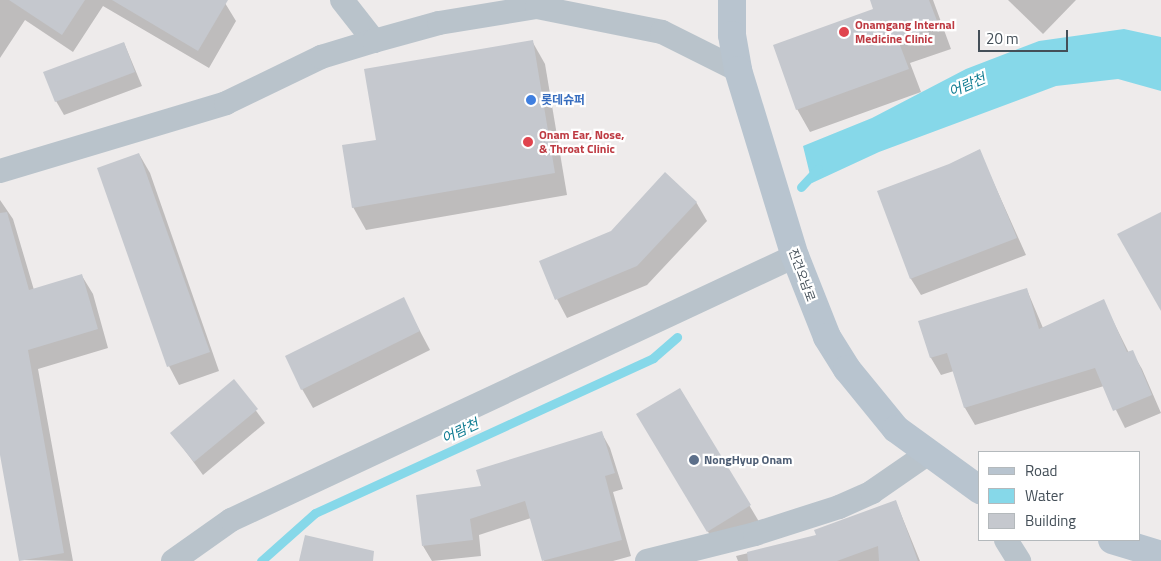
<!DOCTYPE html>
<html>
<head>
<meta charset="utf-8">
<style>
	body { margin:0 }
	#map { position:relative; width:1161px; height:561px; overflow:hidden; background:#eeebeb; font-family:"Titillium Web","Noto Sans KR",sans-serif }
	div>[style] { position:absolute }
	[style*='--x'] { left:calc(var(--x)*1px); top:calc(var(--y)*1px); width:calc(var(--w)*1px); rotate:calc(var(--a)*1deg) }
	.water>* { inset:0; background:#86d8e9 }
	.shadow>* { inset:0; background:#0003 }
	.stream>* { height:9px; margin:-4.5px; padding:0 4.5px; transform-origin:4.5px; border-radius:4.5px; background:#86d8e9 }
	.building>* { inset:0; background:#c5c8ce }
	.street>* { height:24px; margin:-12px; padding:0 12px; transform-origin:12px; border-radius:12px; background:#b9c3cb }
	.secondary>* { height:28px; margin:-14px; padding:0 14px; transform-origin:14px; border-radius:14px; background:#b8c4cf }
	.dots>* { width:14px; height:14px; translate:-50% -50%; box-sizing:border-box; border:2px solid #fff; border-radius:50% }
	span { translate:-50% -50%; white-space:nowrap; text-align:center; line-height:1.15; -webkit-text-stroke:4.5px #fff; paint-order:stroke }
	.health-label { font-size:12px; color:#be3a42; font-weight:700 }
	.left { translate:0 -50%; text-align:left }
	.shop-label { font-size:12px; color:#366cbe; font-weight:700 }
	.street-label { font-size:12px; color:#444f58 }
	.service-label { font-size:12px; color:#4e5e75; font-weight:700 }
	.water-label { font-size:14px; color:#0f7c92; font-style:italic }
	.legend { position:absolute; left:978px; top:451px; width:162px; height:90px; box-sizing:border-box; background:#fff; border:1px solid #b4b9bc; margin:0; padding:6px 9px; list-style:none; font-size:15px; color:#444f58 }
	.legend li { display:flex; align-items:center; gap:10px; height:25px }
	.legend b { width:25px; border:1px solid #b4b9bc }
	.scale { position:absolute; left:978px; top:30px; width:90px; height:22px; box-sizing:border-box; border:2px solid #444f58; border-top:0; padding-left:6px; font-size:15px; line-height:18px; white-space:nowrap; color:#444f58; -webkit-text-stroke:4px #fff; paint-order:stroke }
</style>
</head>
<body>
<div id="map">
	<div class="water">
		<div style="clip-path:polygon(1124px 29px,1161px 37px,1161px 91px,1118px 79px,1056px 86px,879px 152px,812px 183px,803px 146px,872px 118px,966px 69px,1039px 41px)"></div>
	</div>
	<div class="shadow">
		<div style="clip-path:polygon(0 0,220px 0,225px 3px,236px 21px,209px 68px,103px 6px,73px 52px,25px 20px,0 58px)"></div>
		<div style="clip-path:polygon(871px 0,933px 0,951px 49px,910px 63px,921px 92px,810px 132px,797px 109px,874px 10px)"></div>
		<div style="clip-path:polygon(1008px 0,1076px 0,1043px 34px)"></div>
		<div style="clip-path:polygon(532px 41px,545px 64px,567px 195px,366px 230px,353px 207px,378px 141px)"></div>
		<div style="clip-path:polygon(124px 43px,142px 86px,64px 115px,56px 101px)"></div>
		<div style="clip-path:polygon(979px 150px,1026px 255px,921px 295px,911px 279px,879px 192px,950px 165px)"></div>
		<div style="clip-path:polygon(139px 154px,150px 173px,219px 371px,179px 385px,169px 366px)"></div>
		<div style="clip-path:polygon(0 200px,13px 219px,34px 290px,82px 276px,93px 294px,108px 348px,38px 369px,73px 561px,20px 560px,0 448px)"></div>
		<div style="clip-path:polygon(696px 202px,707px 221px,647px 285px,567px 318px,557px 299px)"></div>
		<div style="clip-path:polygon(1027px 290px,1043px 328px,1103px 301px,1129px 353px,1132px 352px,1142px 369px,1161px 413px,1125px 428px,1104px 386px,975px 425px,965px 408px,954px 371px,941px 375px,931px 358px,920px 322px)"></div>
		<div style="clip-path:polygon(403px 299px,430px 350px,313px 408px,302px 389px)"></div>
		<div style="clip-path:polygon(234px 381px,265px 423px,203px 475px,172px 433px)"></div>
		<div style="clip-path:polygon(680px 389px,761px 525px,719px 550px,649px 433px)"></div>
		<div style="clip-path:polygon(601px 432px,610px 448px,623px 489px,613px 492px,631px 556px,613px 561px,544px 561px,531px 518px,479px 535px,481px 556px,432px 561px,423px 546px,482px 487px)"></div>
		<div style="clip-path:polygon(896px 502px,920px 561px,738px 561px,736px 556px,818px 536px)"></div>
	</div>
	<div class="stream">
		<div style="--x:801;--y:187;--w:25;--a:-47"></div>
		<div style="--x:261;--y:561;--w:72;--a:-41.6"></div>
		<div style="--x:315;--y:513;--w:372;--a:-24.6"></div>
		<div style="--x:653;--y:358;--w:32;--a:-41"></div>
	</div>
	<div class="building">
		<div style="clip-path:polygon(9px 0,85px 0,62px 35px)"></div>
		<div style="clip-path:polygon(112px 0,228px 0,198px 51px)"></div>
		<div style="clip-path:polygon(870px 0,929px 0,939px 26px,898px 40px,909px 69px,796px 110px,773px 45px,873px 9px)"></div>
		<div style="clip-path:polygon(533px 40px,555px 173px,352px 208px,342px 145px,376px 140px,364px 69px)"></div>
		<div style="clip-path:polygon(124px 42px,135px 72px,55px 102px,43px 72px)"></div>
		<div style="clip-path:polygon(980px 149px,1017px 238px,910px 279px,877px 191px,949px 164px)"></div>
		<div style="clip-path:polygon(139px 153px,210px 352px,167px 367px,97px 168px)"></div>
		<div style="clip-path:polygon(665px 172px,697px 202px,637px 266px,555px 300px,539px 261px,611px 231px)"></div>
		<div style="clip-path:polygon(7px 212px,29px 290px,82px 274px,98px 329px,28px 350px,64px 553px,19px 561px,0 455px,0 213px)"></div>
		<div style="clip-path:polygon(1161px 212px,1161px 311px,1117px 234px)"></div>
		<div style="clip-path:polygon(1027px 288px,1039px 329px,1104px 299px,1127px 352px,1133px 350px,1152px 395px,1113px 411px,1095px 368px,964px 408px,947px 353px,930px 358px,918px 321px)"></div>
		<div style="clip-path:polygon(404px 297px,420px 331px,301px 390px,285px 356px)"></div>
		<div style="clip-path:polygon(234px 379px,258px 409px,194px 462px,170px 433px)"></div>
		<div style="clip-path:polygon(680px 388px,751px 505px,707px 532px,636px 414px)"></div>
		<div style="clip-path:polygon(602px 431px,615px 473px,605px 476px,622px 540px,542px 561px,525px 501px,470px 519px,473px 540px,422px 546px,416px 495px,481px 486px,476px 470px)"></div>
		<div style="clip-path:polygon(896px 500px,918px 561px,879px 561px,878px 546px,837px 561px,748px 561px,747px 552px,816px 535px,814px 530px)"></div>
		<div style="clip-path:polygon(305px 535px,374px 551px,373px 561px,299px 561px)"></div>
	</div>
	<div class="street">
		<div style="--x:342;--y:0;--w:52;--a:52"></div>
		<div style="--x:0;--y:171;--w:236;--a:-16.7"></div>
		<div style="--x:226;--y:103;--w:106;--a:-25.8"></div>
		<div style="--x:321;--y:57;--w:55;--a:-16.8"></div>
		<div style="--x:374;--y:41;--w:67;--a:-15.5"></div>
		<div style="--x:439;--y:23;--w:99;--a:-9.3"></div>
		<div style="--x:537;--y:7;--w:127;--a:11.3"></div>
		<div style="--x:662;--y:32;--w:85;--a:26.6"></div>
		<div style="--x:1006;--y:540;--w:25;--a:58"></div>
		<div style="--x:173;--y:561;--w:71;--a:-35.3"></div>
		<div style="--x:231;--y:520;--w:623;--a:-25.08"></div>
		<div style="--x:647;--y:561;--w:111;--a:-14"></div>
		<div style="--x:755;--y:534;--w:88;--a:-17.8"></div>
		<div style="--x:839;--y:507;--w:36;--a:-24"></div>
		<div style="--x:872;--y:492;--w:67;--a:-34.6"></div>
	</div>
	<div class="secondary">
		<div style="--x:732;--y:0;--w:35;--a:90"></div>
		<div style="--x:732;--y:35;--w:36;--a:80"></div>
		<div style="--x:738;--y:70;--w:195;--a:73"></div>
		<div style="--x:795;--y:256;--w:87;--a:68.4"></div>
		<div style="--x:827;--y:337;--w:38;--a:58"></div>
		<div style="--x:847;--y:369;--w:77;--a:50.8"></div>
		<div style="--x:896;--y:429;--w:104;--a:36"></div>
		<div style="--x:1112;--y:540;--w:51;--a:17"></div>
	</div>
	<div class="dots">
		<div style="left:844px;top:32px;background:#e0444e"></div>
		<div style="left:531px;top:100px;background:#3f7fe0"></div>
		<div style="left:528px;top:142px;background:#e0444e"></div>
		<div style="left:694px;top:460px;background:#5c6f8a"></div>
	</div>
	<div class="health-label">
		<span class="left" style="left:855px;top:32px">Onamgang Internal<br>Medicine Clinic</span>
		<span class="left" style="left:539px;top:142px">Onam Ear, Nose,<br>&amp; Throat Clinic</span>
	</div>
	<div class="shop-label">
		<span class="left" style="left:541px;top:100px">롯데슈퍼</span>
	</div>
	<div class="street-label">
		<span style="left:802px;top:275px;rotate:70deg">진건오남로</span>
	</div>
	<div class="service-label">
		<span class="left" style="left:704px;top:460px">NongHyup Onam</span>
	</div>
	<div class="water-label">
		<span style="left:967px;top:85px;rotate:-23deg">어람천</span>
		<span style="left:460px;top:431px;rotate:-25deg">어람천</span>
	</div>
	<ul class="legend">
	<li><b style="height:6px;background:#b8c4cf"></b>Road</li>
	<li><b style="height:14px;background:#86d8e9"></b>Water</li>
	<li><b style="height:14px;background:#c5c8ce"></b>Building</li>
	</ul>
	<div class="scale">20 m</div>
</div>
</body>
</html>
